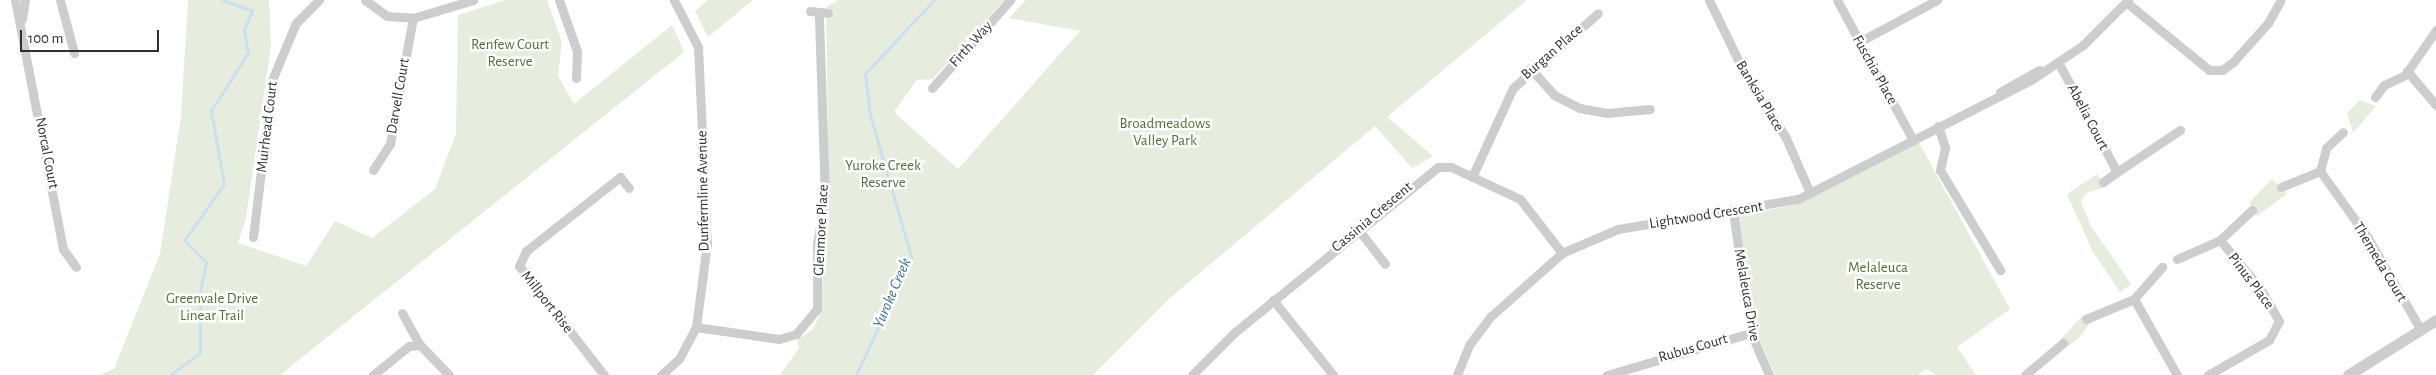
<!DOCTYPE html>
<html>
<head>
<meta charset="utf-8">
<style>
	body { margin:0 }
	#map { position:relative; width:2436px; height:375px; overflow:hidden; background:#fff; font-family:"Alegreya Sans",sans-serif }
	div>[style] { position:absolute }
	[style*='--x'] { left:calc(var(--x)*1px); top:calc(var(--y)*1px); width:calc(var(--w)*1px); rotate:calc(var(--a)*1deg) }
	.green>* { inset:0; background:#e6edde }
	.stream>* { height:2.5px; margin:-1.25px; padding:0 1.25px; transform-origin:1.25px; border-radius:1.25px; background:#cae0ed }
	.minor>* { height:9px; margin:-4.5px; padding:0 4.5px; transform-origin:4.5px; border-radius:4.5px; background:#cdcdcd }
	.tertiary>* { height:11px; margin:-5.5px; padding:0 5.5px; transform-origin:5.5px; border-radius:5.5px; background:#cdcdcd }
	span { translate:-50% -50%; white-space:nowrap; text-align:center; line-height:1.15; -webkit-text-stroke:5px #fff; paint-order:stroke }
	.park-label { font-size:15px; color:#546e3c }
	.street-label { font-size:15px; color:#303030 }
	.water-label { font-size:16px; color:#3c7395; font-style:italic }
	.scale { position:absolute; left:20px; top:30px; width:139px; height:22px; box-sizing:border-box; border:2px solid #303030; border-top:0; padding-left:6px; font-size:15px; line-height:18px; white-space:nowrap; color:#303030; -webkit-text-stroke:4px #fff; paint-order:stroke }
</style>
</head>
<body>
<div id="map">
	<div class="green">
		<div style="clip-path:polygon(188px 0,269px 0,271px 46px,246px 218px,238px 243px,306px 266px,335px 221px,372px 238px,435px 189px,456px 134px,458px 15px,506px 0,547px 0,562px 42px,558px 76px,574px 104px,672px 25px,684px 52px,280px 375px,99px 375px,114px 369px,160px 254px,181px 116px)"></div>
		<div style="clip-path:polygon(708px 0,753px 0,708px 37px,695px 11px)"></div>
		<div style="clip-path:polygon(839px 0,1004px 0,933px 79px,917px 80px,894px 112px,958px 169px,1080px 31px,1009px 18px,1026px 0,1527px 0,1387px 117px,1433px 156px,1412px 168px,1375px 126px,1170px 298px,1093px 375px,780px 375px,799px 348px,797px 340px,813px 329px,820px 315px,829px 205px,826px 7px)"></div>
		<div style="clip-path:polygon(2360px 100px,2376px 106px,2353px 133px,2347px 113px)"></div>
		<div style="clip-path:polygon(1918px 141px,2010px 309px,1957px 347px,1976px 375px,1936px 375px,1926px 369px,1918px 375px,1775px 375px,1756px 331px,1737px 216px,1799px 204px)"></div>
		<div style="clip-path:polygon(2097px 174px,2105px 187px,2086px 193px,2081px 202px,2091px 226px,2131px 284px,2120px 292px,2093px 252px,2067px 194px)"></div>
		<div style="clip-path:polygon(2272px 179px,2287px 194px,2257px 216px,2249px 203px)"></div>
		<div style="clip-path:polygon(2083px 315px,2090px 323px,2078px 339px,2068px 346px,2063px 343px,2061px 339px)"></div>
	</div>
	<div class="stream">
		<div style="--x:170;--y:375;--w:37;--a:-36"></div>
		<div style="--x:200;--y:353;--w:62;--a:-90"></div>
		<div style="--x:200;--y:291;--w:29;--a:-78"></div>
		<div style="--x:206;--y:263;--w:31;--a:-135"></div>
		<div style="--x:184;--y:241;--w:70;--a:-54.9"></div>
		<div style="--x:224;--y:184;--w:74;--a:-100.1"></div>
		<div style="--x:211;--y:111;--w:69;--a:-57.5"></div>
		<div style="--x:248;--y:53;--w:23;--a:-100"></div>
		<div style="--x:244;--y:30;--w:21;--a:-67"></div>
		<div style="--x:252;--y:11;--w:32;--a:-160"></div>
		<div style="--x:856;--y:375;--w:130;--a:-65"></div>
		<div style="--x:911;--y:257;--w:148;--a:-106.1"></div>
		<div style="--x:870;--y:115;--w:41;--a:-97"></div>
		<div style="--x:865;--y:74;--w:101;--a:-47"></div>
	</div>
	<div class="minor">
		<div style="--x:15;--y:0;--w:254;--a:79.1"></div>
		<div style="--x:63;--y:249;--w:22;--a:54"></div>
		<div style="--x:60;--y:0;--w:55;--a:75.2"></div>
		<div style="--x:365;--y:0;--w:27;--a:36"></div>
		<div style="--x:387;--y:16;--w:26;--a:4"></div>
		<div style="--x:413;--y:18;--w:63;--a:-16.7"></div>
		<div style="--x:559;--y:0;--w:54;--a:70.6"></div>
		<div style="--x:577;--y:51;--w:27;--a:92"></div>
		<div style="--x:1709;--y:0;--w:80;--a:64.1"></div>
		<div style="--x:1744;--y:72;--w:78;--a:57.5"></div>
		<div style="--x:1786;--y:138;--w:60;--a:66.4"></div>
		<div style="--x:1837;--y:0;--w:159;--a:61.5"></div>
		<div style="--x:2126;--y:2;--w:107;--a:39.3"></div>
		<div style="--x:2209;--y:70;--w:13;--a:0"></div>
		<div style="--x:2222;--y:70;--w:14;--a:-36"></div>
		<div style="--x:2233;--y:62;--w:52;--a:-48.1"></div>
		<div style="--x:2268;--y:23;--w:26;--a:-61"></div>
		<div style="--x:810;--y:11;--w:18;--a:6"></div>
		<div style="--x:22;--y:19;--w:19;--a:-81"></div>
		<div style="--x:1859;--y:42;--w:89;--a:-28.3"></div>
		<div style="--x:2058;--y:62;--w:125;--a:61.8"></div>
		<div style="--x:2117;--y:172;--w:76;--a:-33.7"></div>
		<div style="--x:1530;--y:68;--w:36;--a:48"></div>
		<div style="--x:1554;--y:95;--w:28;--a:27"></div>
		<div style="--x:1579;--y:108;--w:28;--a:10"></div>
		<div style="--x:1607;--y:113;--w:43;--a:-5.3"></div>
		<div style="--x:2407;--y:71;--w:45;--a:49.5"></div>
		<div style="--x:932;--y:88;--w:118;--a:-48.4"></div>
		<div style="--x:2000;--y:92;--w:45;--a:-29.4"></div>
		<div style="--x:2375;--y:97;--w:15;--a:-53"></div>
		<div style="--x:2384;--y:85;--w:23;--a:-25"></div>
		<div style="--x:2405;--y:75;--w:55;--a:-55.4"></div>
		<div style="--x:1938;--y:126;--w:23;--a:72"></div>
		<div style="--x:1945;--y:148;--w:23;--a:103"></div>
		<div style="--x:1940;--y:170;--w:117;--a:59"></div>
		<div style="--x:373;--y:170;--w:31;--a:-57"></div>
		<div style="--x:390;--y:144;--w:128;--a:-79.7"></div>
		<div style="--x:2320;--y:171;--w:82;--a:54.4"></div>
		<div style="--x:2368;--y:238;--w:106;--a:60.1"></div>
		<div style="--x:1472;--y:177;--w:98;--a:-65.3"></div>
		<div style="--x:1513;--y:88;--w:113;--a:-41.4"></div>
		<div style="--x:2103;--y:182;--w:17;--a:-36"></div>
		<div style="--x:2281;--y:187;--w:42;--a:-22.3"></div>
		<div style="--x:2320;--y:171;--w:24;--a:-75"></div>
		<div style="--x:2326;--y:148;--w:23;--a:-43"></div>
		<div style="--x:1733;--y:212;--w:122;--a:81.5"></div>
		<div style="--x:1751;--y:333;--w:46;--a:66.8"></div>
		<div style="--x:1358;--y:229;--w:44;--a:52.4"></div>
		<div style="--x:253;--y:237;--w:158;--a:-83.1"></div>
		<div style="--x:272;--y:80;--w:62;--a:-67.2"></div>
		<div style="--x:296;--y:23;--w:33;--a:-45"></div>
		<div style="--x:2177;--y:259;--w:47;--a:-23.8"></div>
		<div style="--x:2220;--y:240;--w:44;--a:-43.2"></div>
		<div style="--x:2134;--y:299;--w:87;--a:60.5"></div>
		<div style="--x:1273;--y:300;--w:96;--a:51.3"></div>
		<div style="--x:402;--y:313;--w:37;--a:61"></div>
		<div style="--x:420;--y:345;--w:42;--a:46"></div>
		<div style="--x:2086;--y:319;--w:52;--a:-22.6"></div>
		<div style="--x:2134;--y:299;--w:43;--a:-48.8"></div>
		<div style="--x:696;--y:327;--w:84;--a:8.2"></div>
		<div style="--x:779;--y:339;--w:18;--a:-16"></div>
		<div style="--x:796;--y:334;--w:33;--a:-50"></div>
		<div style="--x:817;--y:309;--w:65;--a:-90"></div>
		<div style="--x:817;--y:244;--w:46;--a:-79.9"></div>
		<div style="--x:825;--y:199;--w:183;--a:-91.9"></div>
		<div style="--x:373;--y:375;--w:46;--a:-38.9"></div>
		<div style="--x:409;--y:346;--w:11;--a:-5"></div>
		<div style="--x:604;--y:375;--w:138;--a:-127.9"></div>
		<div style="--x:519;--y:266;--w:17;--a:-65"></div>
		<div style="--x:526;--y:251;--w:120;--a:-38.2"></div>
		<div style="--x:620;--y:177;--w:14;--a:51"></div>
		<div style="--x:661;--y:375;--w:24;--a:-42"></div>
		<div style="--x:679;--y:359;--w:36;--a:-62"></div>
		<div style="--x:696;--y:327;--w:84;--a:-82.5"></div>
		<div style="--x:707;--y:244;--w:197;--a:-92.6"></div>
		<div style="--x:698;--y:47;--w:53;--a:-117.1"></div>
		<div style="--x:1192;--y:375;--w:61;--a:-45"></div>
		<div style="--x:1235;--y:332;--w:262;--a:-39.1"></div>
		<div style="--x:1438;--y:167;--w:13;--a:0"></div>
		<div style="--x:1451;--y:167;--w:76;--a:24.9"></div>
		<div style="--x:1520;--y:199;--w:68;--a:52.1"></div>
		<div style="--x:1457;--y:375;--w:32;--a:-68"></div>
		<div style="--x:1469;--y:345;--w:35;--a:-53"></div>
		<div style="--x:1490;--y:317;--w:96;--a:-41.6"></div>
		<div style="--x:1562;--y:253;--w:61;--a:-23.2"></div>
		<div style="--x:1618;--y:229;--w:182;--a:-9.5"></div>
		<div style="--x:1798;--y:199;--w:262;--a:-27.1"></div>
		<div style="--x:2031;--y:80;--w:63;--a:-33.9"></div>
		<div style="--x:2083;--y:45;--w:64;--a:-45"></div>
		<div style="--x:1607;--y:375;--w:150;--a:-16.3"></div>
		<div style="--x:2025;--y:375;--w:50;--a:-40.1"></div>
		<div style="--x:2208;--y:375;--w:70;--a:-29.8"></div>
		<div style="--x:2269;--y:340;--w:21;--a:-62"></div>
		<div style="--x:2279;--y:321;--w:38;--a:-120"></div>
		<div style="--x:2260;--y:288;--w:62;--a:-129.8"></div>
	</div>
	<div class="tertiary">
		<div style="--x:2348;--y:375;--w:104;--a:-32"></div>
	</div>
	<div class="park-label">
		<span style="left:510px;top:53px">Renfew Court<br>Reserve</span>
		<span style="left:1165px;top:132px">Broadmeadows<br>Valley Park</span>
		<span style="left:883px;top:174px">Yuroke Creek<br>Reserve</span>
		<span style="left:1878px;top:276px">Melaleuca<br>Reserve</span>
		<span style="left:212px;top:307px">Greenvale Drive<br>Linear Trail</span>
	</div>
	<div class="street-label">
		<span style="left:971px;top:44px;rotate:-48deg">Firth Way</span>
		<span style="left:1552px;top:52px;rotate:-41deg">Burgan Place</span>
		<span style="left:1875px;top:70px;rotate:61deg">Fuschia Place</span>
		<span style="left:398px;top:96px;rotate:-80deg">Darvell Court</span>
		<span style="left:1760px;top:96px;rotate:59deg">Banksia Place</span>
		<span style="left:2088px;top:117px;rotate:62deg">Abelia Court</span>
		<span style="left:267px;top:127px;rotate:-83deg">Muirhead Court</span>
		<span style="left:47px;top:153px;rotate:79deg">Norcal Court</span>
		<span style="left:703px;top:191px;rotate:-91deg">Dunfermline Avenue</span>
		<span style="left:1706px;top:215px;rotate:-9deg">Lightwood Crescent</span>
		<span style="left:1372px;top:217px;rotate:-40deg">Cassinia Crescent</span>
		<span style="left:821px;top:230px;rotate:-87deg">Glenmore Place</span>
		<span style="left:2380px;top:262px;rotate:59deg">Themeda Court</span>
		<span style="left:2251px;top:281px;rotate:53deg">Pinus Place</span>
		<span style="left:1747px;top:295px;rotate:80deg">Melaleuca Drive</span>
		<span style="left:547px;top:302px;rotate:52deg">Millport Rise</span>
		<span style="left:1693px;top:348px;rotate:-16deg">Rubus Court</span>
	</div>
	<div class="water-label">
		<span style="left:892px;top:293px;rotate:-67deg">Yuroke Creek</span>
	</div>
	<div class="scale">100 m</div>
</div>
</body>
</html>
